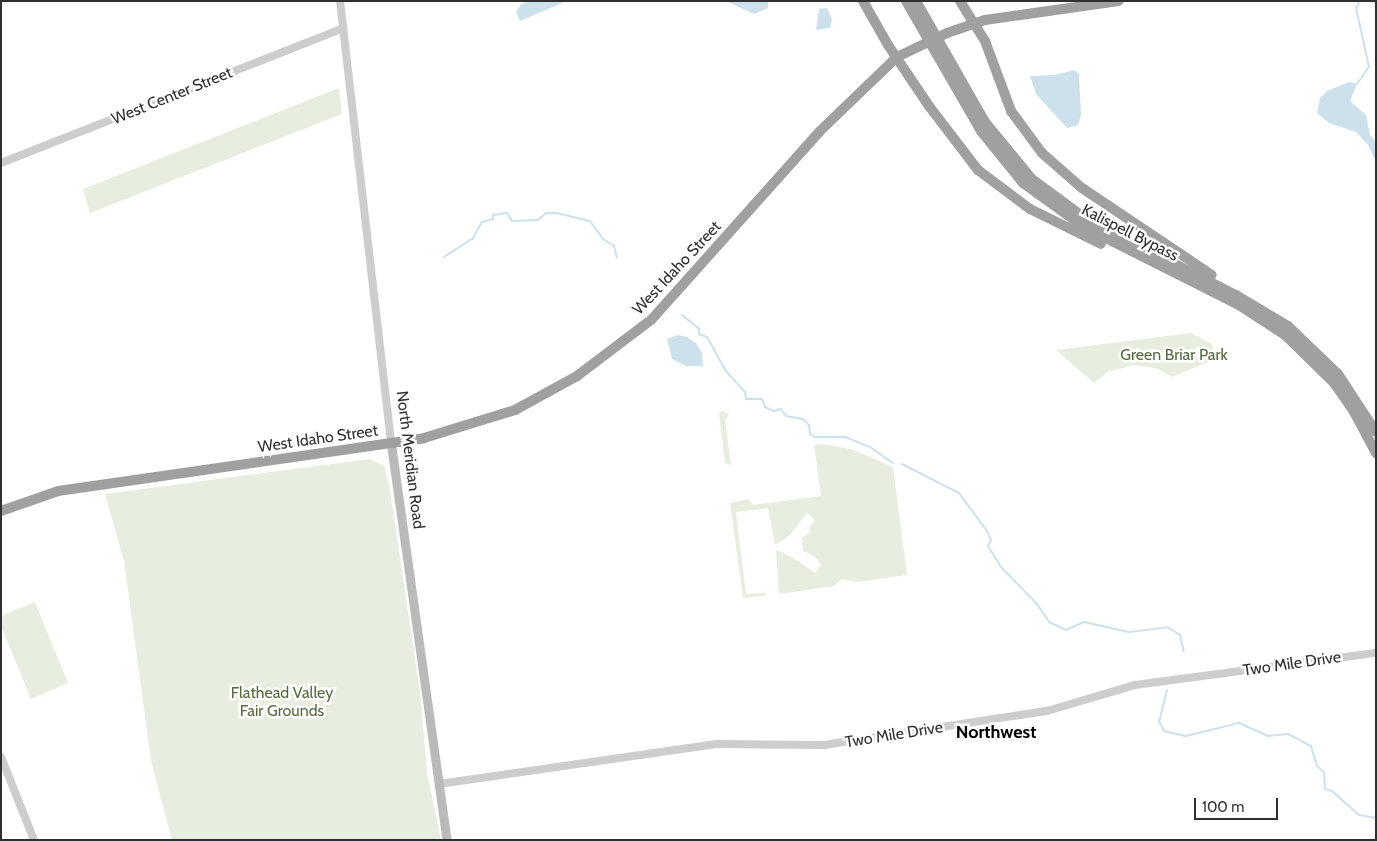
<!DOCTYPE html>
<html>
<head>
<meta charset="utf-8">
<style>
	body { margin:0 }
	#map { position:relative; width:1377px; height:841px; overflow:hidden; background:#fff; font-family:Cabin,sans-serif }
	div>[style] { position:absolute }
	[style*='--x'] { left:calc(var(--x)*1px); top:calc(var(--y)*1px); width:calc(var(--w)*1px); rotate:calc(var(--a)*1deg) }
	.green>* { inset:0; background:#e7eddf }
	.water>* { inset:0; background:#cce1eb }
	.stream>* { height:2px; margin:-1px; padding:0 1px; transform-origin:1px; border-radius:1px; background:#cce1eb }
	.tertiary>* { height:8px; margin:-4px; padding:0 4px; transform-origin:4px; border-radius:4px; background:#cdcdcd }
	.secondary>* { height:9px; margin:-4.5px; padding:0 4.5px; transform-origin:4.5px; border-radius:4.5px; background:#bababa }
	.trunk>* { height:10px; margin:-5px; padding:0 5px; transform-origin:5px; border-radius:5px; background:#a0a0a0 }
	span { translate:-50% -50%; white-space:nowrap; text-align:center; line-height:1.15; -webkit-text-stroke:5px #fff; paint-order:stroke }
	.street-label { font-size:16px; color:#303030 }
	.park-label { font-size:16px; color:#556b3f }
	.neighbourhood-label { font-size:18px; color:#000; font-weight:700 }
	.frame { position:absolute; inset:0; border:2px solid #303030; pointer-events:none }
	.scale { position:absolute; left:1194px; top:798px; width:84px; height:22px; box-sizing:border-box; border:2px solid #303030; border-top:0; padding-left:6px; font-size:15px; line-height:18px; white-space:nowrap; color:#303030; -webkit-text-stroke:4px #fff; paint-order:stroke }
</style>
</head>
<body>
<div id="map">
	<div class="green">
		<div style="clip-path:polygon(339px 88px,342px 114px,90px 213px,83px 189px)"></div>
		<div style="clip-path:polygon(1191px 333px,1212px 344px,1215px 359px,1172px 377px,1156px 368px,1134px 365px,1107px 372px,1094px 383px,1056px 350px)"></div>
		<div style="clip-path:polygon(722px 411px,729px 415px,725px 420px,731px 465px,725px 463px,719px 413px)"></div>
		<div style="clip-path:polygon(822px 444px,851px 449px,893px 467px,907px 575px,857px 582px,842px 579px,834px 586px,779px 594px,776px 550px,792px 557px,815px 573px,821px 565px,814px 556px,803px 551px,802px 538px,811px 531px,809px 528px,815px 520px,807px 513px,790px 535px,775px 545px,768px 508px,736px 512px,746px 594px,766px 593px,765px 596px,743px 598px,730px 503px,748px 499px,753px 505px,821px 496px,814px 445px)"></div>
		<div style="clip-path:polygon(370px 459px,384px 466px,389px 484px,420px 692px,427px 772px,441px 840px,172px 840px,151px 761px,124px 561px,105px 494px)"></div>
		<div style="clip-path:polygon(35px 602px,68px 683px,31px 699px,1px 626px,1px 616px)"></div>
	</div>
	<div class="water">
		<div style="clip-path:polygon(530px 1px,567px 1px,520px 21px,516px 12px,521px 4px)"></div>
		<div style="clip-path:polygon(726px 1px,768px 2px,768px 8px,754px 14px)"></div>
		<div style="clip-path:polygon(827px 8px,832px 20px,830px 28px,816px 30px,819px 9px)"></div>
		<div style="clip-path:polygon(1074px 70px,1079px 74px,1081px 115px,1078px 125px,1067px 128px,1036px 94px,1030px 76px,1055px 75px)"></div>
		<div style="clip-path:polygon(1349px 82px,1357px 84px,1350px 101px,1366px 115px,1370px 135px,1376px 142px,1376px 162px,1368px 145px,1356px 132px,1329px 123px,1317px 113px,1320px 98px,1327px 91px)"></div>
		<div style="clip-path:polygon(678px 335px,687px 337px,696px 343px,702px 353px,703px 366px,686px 366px,672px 359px,667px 339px)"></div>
	</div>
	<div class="stream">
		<div style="--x:1357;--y:84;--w:21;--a:-55"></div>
		<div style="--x:1369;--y:67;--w:60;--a:-102.4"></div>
		<div style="--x:1356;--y:8;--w:8;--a:-60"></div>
		<div style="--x:444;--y:257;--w:35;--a:-33"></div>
		<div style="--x:473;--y:238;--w:18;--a:-61"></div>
		<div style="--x:482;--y:222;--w:11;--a:-15"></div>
		<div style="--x:493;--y:219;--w:4;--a:-90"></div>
		<div style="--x:493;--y:215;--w:14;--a:-8"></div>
		<div style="--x:507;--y:213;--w:9;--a:58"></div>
		<div style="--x:512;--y:221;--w:26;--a:-2"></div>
		<div style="--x:538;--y:220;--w:11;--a:-41"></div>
		<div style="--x:546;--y:213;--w:11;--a:0"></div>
		<div style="--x:557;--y:213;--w:34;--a:14"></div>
		<div style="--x:590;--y:221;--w:22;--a:54"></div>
		<div style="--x:603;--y:239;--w:13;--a:32"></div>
		<div style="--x:614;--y:246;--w:12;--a:76"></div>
		<div style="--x:682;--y:315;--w:22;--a:39"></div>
		<div style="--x:699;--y:329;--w:5;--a:90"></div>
		<div style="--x:699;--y:334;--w:9;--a:21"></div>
		<div style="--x:707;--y:337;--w:38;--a:61"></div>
		<div style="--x:725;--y:370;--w:30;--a:48"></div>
		<div style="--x:745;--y:392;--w:7;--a:82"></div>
		<div style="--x:746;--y:399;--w:16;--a:0"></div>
		<div style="--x:762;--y:399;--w:9;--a:69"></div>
		<div style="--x:765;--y:407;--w:10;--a:24"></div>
		<div style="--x:774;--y:411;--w:7;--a:-16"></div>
		<div style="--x:781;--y:409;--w:9;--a:54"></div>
		<div style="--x:786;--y:416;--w:17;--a:10"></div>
		<div style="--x:803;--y:419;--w:8;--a:45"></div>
		<div style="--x:809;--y:425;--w:9;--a:84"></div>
		<div style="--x:810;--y:434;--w:6;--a:31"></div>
		<div style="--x:815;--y:437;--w:30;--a:0"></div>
		<div style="--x:845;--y:437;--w:27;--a:22"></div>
		<div style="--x:870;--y:447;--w:28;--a:35"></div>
		<div style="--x:902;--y:464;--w:64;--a:27"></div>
		<div style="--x:959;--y:493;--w:47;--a:53.6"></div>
		<div style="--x:987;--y:531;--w:10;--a:66"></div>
		<div style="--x:991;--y:540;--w:7;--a:117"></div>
		<div style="--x:988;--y:546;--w:25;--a:58"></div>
		<div style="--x:1001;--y:567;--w:52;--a:45.8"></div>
		<div style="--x:1037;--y:604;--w:22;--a:56"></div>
		<div style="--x:1049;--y:622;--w:19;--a:25"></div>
		<div style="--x:1066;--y:630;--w:20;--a:-24"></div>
		<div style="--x:1084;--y:622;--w:46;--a:12.5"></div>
		<div style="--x:1129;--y:632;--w:38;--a:-7"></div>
		<div style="--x:1167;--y:627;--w:15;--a:32"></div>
		<div style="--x:1180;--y:635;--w:17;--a:77"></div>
		<div style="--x:1167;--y:690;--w:32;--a:104"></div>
		<div style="--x:1159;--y:721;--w:11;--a:63"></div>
		<div style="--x:1164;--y:731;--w:23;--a:13"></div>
		<div style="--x:1186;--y:736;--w:55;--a:-13.8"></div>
		<div style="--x:1239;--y:723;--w:32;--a:24"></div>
		<div style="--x:1268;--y:736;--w:20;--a:-6"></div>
		<div style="--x:1288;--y:734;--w:26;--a:28"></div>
		<div style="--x:1311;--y:746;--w:21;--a:73"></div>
		<div style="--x:1317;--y:766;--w:9;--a:41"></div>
		<div style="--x:1324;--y:772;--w:17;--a:87"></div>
		<div style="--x:1325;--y:789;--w:7;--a:16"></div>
		<div style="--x:1332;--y:791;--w:36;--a:42"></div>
		<div style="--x:1359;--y:815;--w:17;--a:10"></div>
	</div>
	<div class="tertiary">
		<div style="--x:340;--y:1;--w:446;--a:83.4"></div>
		<div style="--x:1;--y:163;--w:368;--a:-21.5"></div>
		<div style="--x:1;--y:757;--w:89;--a:68.3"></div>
		<div style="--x:439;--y:784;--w:282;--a:-8.2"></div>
		<div style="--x:718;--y:744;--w:106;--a:0.5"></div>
		<div style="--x:824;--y:745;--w:226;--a:-8.7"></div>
		<div style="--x:1047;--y:711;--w:92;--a:-16.5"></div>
		<div style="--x:1135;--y:685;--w:243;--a:-7.6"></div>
	</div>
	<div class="secondary">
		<div style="--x:391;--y:444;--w:400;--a:82"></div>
	</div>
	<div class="trunk">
		<div style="--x:863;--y:1;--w:51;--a:60.4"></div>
		<div style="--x:888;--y:45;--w:73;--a:56.1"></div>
		<div style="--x:929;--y:106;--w:81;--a:52.6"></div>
		<div style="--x:978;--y:170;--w:65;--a:36.9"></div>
		<div style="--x:1030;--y:209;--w:79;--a:26.2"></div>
		<div style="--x:906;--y:1;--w:150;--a:60"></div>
		<div style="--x:981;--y:131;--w:67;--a:51.1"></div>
		<div style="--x:1023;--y:183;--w:75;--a:35.8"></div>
		<div style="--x:1084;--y:227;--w:174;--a:26.7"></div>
		<div style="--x:1239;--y:305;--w:55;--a:33.1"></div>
		<div style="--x:1285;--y:335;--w:69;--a:44.4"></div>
		<div style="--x:1334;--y:383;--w:35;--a:55"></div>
		<div style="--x:1354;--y:412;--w:47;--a:61.8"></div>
		<div style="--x:916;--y:1;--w:139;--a:60.3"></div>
		<div style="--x:985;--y:122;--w:74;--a:50.5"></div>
		<div style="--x:1032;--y:179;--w:62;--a:36.5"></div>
		<div style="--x:1082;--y:216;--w:173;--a:27.2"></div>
		<div style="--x:1236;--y:295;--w:61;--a:30.8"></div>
		<div style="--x:1288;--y:326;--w:69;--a:43.8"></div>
		<div style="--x:1338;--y:374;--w:69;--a:56.8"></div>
		<div style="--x:960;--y:1;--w:47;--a:58"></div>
		<div style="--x:985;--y:41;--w:75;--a:69.6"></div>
		<div style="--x:1011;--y:111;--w:52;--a:53.6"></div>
		<div style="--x:1042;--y:153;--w:53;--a:41.2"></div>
		<div style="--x:1082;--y:188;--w:156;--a:33.8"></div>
		<div style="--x:1;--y:511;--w:60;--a:-19.3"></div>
		<div style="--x:58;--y:491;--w:370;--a:-8.2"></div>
		<div style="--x:424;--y:438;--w:95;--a:-17.1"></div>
		<div style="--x:515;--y:410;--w:71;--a:-28.7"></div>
		<div style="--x:577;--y:376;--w:94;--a:-37.2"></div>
		<div style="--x:652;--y:319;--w:252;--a:-48.2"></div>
		<div style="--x:820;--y:131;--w:107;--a:-43.9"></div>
		<div style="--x:897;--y:57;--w:55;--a:-25.6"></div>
		<div style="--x:947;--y:33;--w:40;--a:-18.9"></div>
		<div style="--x:985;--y:20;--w:135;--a:-8.1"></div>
	</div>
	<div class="street-label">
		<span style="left:172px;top:96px;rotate:-22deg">West Center Street</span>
		<span style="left:1130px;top:233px;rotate:27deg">Kalispell Bypass</span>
		<span style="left:677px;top:268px;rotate:-47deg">West Idaho Street</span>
		<span style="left:318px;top:439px;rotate:-8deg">West Idaho Street</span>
		<span style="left:410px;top:460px;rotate:83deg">North Meridian Road</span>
		<span style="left:1292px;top:664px;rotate:-8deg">Two Mile Drive</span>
		<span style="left:894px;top:735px;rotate:-9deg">Two Mile Drive</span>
	</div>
	<div class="park-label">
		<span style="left:1174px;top:355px">Green Briar Park</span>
		<span style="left:282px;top:702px">Flathead Valley<br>Fair Grounds</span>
	</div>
	<div class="neighbourhood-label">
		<span style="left:996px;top:732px">Northwest</span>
	</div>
	<div class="frame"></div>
	<div class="scale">100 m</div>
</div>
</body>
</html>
